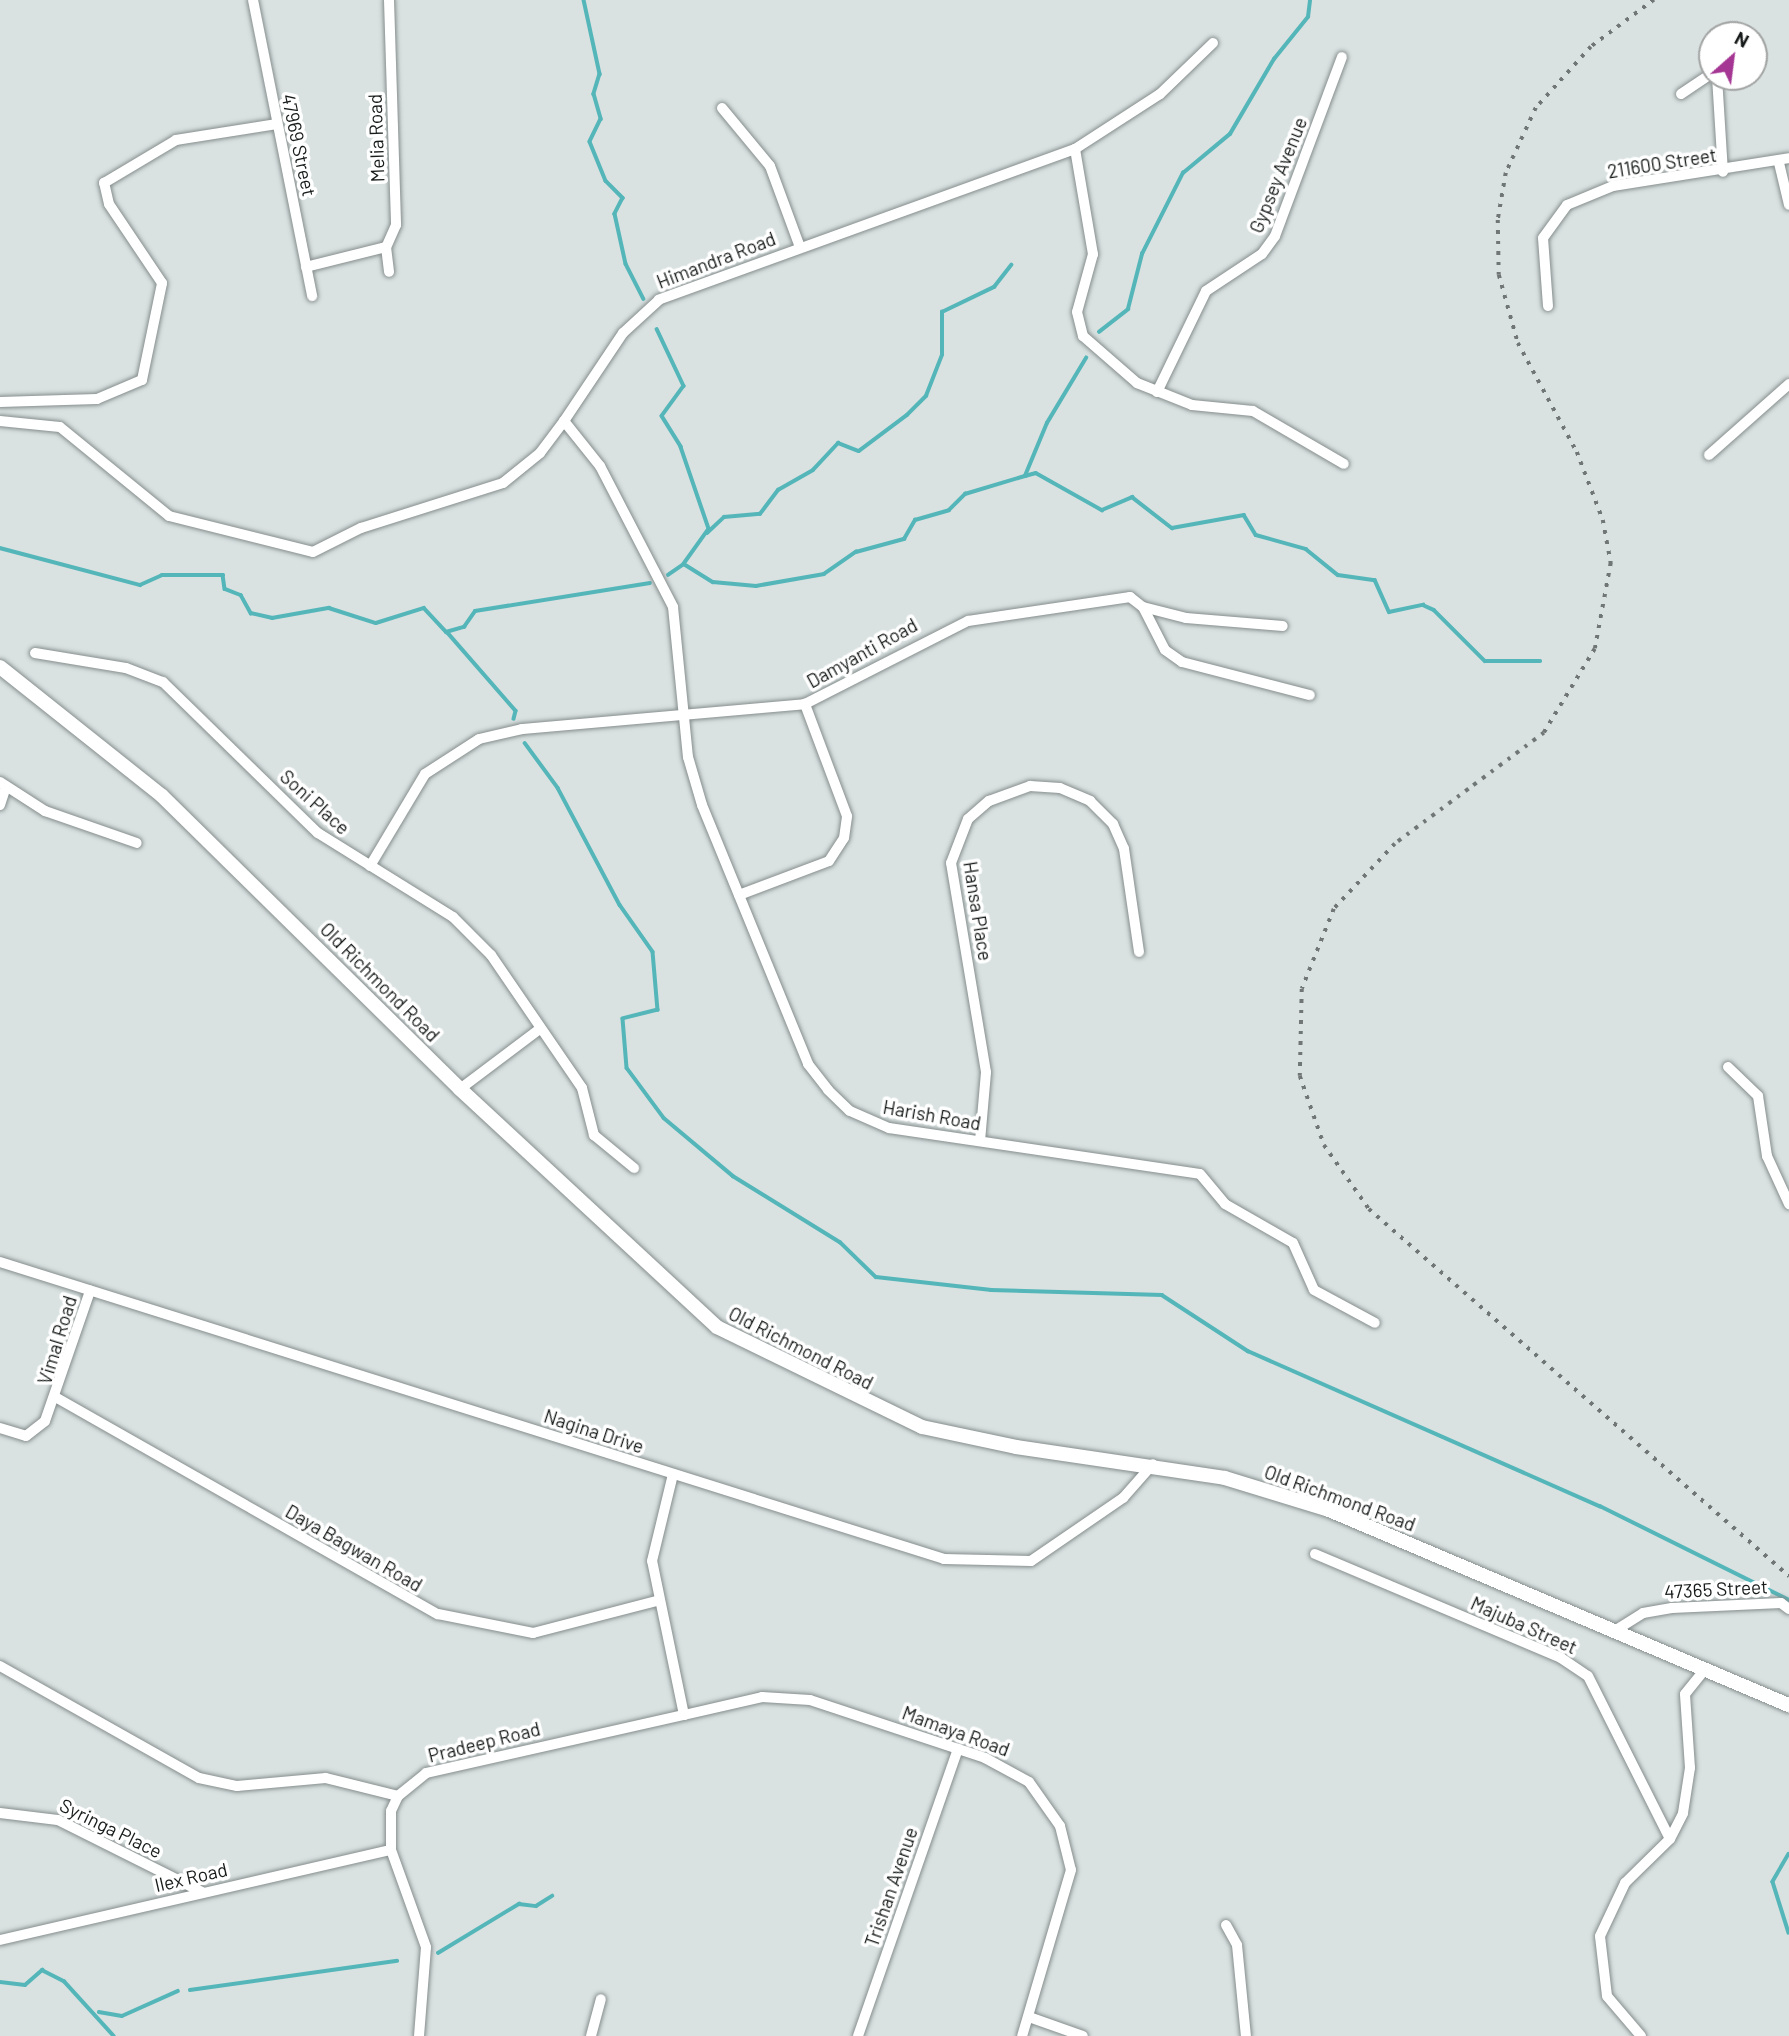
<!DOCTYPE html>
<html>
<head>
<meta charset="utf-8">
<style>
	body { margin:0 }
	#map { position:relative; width:1789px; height:2036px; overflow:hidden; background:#d9e1e1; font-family:Barlow,sans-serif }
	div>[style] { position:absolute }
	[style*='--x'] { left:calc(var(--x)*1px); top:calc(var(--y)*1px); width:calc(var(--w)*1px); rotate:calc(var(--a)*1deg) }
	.stream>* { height:3.5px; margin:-1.75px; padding:0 1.75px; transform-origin:1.75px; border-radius:1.75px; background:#54b6b9 }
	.roads { filter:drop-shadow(0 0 2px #868d8d) drop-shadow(0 0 2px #868d8d) }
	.street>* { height:10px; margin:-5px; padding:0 5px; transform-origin:5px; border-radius:5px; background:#fff }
	.secondary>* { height:14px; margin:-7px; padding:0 7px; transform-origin:7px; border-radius:7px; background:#fff }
	.rail>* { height:3.5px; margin-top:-1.75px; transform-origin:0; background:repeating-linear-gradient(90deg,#707575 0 3.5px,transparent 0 10.5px) }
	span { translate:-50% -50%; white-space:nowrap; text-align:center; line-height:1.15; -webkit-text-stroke:7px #fff; paint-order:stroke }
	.street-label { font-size:19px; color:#171a1a }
	.north { position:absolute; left:1698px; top:21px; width:70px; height:70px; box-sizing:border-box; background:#fff; border:2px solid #a2a3a3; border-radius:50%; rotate:28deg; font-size:19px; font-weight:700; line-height:28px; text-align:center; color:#171a1a }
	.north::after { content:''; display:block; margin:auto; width:24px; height:32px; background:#a53694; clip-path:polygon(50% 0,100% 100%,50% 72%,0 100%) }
</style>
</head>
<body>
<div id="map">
	<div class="stream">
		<div style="--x:584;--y:0;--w:76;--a:77.8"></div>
		<div style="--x:600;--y:74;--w:21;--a:107"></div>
		<div style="--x:594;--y:94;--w:26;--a:74"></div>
		<div style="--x:601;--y:119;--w:25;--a:116"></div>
		<div style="--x:590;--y:142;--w:42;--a:67.7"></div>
		<div style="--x:606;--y:181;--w:24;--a:45"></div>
		<div style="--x:623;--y:198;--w:18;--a:117"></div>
		<div style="--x:615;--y:214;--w:51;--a:77.6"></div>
		<div style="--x:626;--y:264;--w:39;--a:63"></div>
		<div style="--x:657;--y:329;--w:63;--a:64.7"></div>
		<div style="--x:684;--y:386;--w:37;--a:126"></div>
		<div style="--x:662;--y:416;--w:36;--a:58"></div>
		<div style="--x:681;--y:447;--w:87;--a:71.1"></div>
		<div style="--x:709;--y:529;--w:43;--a:125.5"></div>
		<div style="--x:1099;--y:332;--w:37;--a:-38"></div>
		<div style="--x:1128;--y:309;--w:57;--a:-75.7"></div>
		<div style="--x:1142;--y:254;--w:91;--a:-63.2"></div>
		<div style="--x:1183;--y:173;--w:61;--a:-39.7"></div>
		<div style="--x:1230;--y:134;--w:87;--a:-59.6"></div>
		<div style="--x:1274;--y:59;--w:54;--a:-51"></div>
		<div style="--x:1308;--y:17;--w:17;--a:-83"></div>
		<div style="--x:1025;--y:476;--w:11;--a:-15"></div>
		<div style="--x:1036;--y:473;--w:76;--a:29.3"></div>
		<div style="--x:1102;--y:510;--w:33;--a:-23"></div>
		<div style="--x:1132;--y:497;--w:51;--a:37.8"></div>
		<div style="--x:1172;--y:528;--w:73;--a:-10.2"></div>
		<div style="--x:1244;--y:515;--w:23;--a:59"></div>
		<div style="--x:1256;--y:535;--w:52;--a:15.6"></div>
		<div style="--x:1306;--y:549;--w:41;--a:39.1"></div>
		<div style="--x:1338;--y:575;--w:37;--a:8"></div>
		<div style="--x:1375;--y:580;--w:35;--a:66"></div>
		<div style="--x:1389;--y:612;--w:35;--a:-12"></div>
		<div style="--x:1423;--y:605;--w:12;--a:24"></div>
		<div style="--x:1434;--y:610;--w:72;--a:45"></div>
		<div style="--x:1485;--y:661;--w:55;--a:0"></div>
		<div style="--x:707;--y:533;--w:23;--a:-43"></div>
		<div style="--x:724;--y:517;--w:36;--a:-5"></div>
		<div style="--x:760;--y:514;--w:30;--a:-53"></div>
		<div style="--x:778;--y:490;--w:40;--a:-29.7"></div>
		<div style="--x:813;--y:470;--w:37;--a:-47"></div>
		<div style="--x:838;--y:443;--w:22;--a:21"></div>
		<div style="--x:859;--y:451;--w:60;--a:-36.9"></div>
		<div style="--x:907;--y:415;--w:27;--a:-45"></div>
		<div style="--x:926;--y:396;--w:44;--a:-68.7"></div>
		<div style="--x:942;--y:355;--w:43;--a:-90"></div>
		<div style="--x:942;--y:312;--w:58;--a:-25.7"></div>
		<div style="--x:994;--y:287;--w:28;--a:-52"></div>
		<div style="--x:0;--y:548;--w:145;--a:14.8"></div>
		<div style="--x:140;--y:585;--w:24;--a:-24"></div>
		<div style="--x:162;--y:575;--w:61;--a:0"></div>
		<div style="--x:223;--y:575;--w:14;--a:82"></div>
		<div style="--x:225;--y:589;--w:17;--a:21"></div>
		<div style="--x:241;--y:595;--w:21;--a:61"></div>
		<div style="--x:251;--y:613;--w:22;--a:13"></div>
		<div style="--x:272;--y:618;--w:58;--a:-10"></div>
		<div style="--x:329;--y:608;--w:49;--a:17.7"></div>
		<div style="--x:376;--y:623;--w:50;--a:-17.4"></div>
		<div style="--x:424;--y:608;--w:33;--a:47"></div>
		<div style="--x:446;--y:632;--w:19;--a:-16"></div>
		<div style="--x:464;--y:627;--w:19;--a:-55"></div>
		<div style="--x:475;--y:611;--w:177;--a:-9.1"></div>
		<div style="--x:668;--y:575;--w:19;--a:-35"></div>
		<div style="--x:684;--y:564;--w:34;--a:32"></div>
		<div style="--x:713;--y:582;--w:43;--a:5.3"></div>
		<div style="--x:756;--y:586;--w:69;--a:-10"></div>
		<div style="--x:824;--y:574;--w:39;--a:-35"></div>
		<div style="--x:856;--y:552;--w:50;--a:-15.2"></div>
		<div style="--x:904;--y:539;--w:22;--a:-60"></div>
		<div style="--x:915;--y:520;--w:35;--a:-16"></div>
		<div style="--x:949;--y:510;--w:23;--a:-45"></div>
		<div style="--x:965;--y:494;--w:63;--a:-16.7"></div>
		<div style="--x:1025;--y:476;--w:57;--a:-67.5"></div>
		<div style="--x:1047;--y:423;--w:76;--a:-59"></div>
		<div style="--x:448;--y:633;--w:103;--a:48.9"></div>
		<div style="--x:516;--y:711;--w:8;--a:104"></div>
		<div style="--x:525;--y:743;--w:56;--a:53.7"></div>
		<div style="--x:558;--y:788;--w:132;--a:62.1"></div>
		<div style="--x:620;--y:905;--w:57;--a:54.9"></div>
		<div style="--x:653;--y:952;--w:58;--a:85.1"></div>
		<div style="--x:658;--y:1010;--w:36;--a:166"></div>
		<div style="--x:623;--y:1019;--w:49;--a:85.3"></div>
		<div style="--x:627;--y:1068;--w:62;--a:53.5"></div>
		<div style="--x:664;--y:1118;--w:90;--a:40"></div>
		<div style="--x:733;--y:1176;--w:126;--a:31.7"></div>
		<div style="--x:840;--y:1242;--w:50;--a:44.2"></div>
		<div style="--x:876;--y:1277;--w:116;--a:6.4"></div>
		<div style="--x:991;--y:1290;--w:171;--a:1.7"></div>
		<div style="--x:1162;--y:1295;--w:103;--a:33.1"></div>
		<div style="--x:1248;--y:1351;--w:385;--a:23.8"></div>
		<div style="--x:1600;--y:1506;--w:211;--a:26.4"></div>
		<div style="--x:1789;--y:1854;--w:32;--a:120"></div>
		<div style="--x:1773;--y:1882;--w:53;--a:72.6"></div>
		<div style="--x:438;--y:1953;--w:95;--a:-31.2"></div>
		<div style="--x:519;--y:1904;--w:17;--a:7"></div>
		<div style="--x:536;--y:1906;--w:19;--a:-32"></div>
		<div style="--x:0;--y:1982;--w:25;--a:7"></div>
		<div style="--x:25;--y:1985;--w:23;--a:-41"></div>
		<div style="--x:42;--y:1970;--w:25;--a:27"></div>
		<div style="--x:64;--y:1981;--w:74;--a:47.7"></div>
		<div style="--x:190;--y:1990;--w:209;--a:-8"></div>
		<div style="--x:99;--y:2012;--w:23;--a:10"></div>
		<div style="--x:122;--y:2016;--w:61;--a:-24.1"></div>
	</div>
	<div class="roads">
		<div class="street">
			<div style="--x:253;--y:0;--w:302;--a:78.7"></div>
			<div style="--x:389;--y:0;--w:225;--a:88.2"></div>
			<div style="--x:396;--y:225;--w:24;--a:114"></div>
			<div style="--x:386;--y:247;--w:25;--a:83"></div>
			<div style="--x:1213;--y:43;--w:74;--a:136.1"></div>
			<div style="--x:1160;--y:94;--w:101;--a:147.1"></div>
			<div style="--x:1075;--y:149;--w:443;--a:160.1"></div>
			<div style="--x:659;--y:300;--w:49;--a:137.5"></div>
			<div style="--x:623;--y:333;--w:106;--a:123.8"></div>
			<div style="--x:564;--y:421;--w:58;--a:51.3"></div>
			<div style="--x:600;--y:466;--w:159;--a:62.6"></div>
			<div style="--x:673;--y:607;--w:151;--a:84.3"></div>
			<div style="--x:688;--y:757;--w:50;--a:73.7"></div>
			<div style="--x:702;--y:805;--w:280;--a:67.7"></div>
			<div style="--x:808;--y:1064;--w:33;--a:52"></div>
			<div style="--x:828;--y:1090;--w:30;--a:44"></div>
			<div style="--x:850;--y:1111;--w:43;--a:23.6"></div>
			<div style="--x:889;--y:1128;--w:314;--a:8.4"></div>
			<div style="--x:1200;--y:1174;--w:39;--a:50"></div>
			<div style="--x:1225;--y:1204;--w:78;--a:29.8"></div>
			<div style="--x:1293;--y:1243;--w:51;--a:65.9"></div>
			<div style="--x:1314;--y:1290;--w:69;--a:28.4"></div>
			<div style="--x:1717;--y:77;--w:95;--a:86.4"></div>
			<div style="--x:1681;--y:94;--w:37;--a:-34"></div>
			<div style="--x:722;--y:108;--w:75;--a:50.4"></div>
			<div style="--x:770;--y:166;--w:86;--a:69.7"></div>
			<div style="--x:1075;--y:149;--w:107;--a:80.3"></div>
			<div style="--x:1093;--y:254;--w:60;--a:105.4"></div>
			<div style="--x:1077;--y:312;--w:25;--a:76"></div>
			<div style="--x:1083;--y:336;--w:72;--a:41"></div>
			<div style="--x:1137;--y:383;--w:59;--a:21.8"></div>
			<div style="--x:1192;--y:405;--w:61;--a:5.6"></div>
			<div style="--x:1253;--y:411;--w:105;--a:30.2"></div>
			<div style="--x:1779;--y:163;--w:43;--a:76.6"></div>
			<div style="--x:306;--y:267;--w:82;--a:-14"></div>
			<div style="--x:1548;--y:306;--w:68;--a:-94.2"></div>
			<div style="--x:1543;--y:238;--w:41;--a:-54"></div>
			<div style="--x:1567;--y:205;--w:50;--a:-22.4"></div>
			<div style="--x:1613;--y:186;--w:178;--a:-9"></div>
			<div style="--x:1157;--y:392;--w:112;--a:-64.1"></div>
			<div style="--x:1206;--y:291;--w:67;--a:-33.5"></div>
			<div style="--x:1262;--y:254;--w:22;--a:-54"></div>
			<div style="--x:1275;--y:236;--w:191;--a:-69.5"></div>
			<div style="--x:0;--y:402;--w:97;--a:-1.8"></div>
			<div style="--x:97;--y:399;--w:49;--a:-22.9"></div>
			<div style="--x:142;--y:380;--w:99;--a:-78.3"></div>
			<div style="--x:162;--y:283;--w:95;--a:-123.9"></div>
			<div style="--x:109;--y:204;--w:22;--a:-103"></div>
			<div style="--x:104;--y:183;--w:84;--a:-30.8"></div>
			<div style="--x:176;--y:140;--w:102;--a:-9"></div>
			<div style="--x:0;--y:421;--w:60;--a:5.7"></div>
			<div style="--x:60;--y:427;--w:141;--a:39.2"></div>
			<div style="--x:169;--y:516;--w:148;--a:14"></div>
			<div style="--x:313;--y:552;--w:54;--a:-26.6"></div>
			<div style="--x:361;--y:528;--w:149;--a:-17.6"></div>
			<div style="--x:503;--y:483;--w:48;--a:-39"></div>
			<div style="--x:540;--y:453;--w:40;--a:-53"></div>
			<div style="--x:1709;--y:455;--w:107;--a:-41.6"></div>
			<div style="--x:1143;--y:607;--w:44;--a:14.3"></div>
			<div style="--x:1186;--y:618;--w:97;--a:4.7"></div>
			<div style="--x:35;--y:653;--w:92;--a:9.4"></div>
			<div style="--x:126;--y:668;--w:40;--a:21"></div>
			<div style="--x:163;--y:682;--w:216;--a:44.3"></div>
			<div style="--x:318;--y:833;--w:159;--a:31.9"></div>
			<div style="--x:453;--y:917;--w:54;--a:45"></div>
			<div style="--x:491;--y:955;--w:161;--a:55.6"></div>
			<div style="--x:582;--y:1088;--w:49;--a:75.7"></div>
			<div style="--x:594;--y:1135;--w:52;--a:39.5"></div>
			<div style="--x:0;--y:782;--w:54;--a:32.8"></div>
			<div style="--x:45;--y:811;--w:97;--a:19.2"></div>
			<div style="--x:0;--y:805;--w:19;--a:-72"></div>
			<div style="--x:370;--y:866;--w:107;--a:-59.1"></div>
			<div style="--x:425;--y:774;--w:64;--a:-32.9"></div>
			<div style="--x:479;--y:739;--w:44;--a:-13.1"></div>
			<div style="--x:522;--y:729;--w:284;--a:-5"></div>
			<div style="--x:805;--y:704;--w:183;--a:-27"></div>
			<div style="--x:968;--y:621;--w:164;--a:-8.4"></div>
			<div style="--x:1130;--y:597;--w:16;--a:38"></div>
			<div style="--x:1143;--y:607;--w:48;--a:62.9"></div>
			<div style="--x:1165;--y:650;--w:21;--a:35"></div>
			<div style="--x:1182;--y:662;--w:132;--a:14.5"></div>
			<div style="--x:739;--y:895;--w:96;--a:-20.7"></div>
			<div style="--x:829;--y:861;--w:27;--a:-57"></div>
			<div style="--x:844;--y:838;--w:22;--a:-82"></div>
			<div style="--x:847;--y:816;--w:120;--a:-110.6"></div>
			<div style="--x:1728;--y:1067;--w:42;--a:44"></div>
			<div style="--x:1758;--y:1096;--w:61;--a:81.5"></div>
			<div style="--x:1767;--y:1156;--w:53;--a:65.4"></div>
			<div style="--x:460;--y:1089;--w:101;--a:-37"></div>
			<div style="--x:980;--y:1141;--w:69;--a:-85"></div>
			<div style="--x:986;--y:1072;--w:212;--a:-99.5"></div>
			<div style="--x:951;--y:863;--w:47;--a:-68.9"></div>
			<div style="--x:968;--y:819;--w:28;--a:-41"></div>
			<div style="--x:989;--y:801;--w:44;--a:-20.1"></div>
			<div style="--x:1030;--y:786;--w:30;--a:4"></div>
			<div style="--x:1060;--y:788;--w:33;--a:23"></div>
			<div style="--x:1090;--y:801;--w:33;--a:45"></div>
			<div style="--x:1113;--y:824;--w:27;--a:66"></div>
			<div style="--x:1124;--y:849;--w:104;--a:81.7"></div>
			<div style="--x:0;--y:1262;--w:990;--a:17.46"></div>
			<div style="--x:944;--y:1559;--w:87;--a:1.3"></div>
			<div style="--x:1031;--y:1561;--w:112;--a:-34.4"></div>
			<div style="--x:1123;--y:1498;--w:45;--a:-48.6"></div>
			<div style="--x:57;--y:1398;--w:438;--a:29.6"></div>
			<div style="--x:438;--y:1614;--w:97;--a:11.3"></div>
			<div style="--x:533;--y:1633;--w:128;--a:-14.5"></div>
			<div style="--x:0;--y:1428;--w:27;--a:17"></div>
			<div style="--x:26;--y:1436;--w:24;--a:-38"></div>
			<div style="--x:45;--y:1421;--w:138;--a:-70.9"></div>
			<div style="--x:1315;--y:1554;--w:267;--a:22.9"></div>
			<div style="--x:1561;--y:1658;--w:32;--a:34"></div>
			<div style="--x:1588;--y:1676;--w:182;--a:63.3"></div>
			<div style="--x:1616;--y:1630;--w:32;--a:-32"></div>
			<div style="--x:1643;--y:1613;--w:29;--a:-10"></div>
			<div style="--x:1672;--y:1608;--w:109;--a:-2.6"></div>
			<div style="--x:1781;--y:1603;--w:10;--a:37"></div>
			<div style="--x:0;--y:1666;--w:228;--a:29.4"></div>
			<div style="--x:199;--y:1778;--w:39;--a:12"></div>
			<div style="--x:237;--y:1786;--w:89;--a:-5.1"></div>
			<div style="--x:326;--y:1778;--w:74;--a:14"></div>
			<div style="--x:684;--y:1715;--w:80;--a:-13"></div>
			<div style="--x:762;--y:1697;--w:48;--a:3.6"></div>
			<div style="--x:810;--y:1700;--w:184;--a:18.3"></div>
			<div style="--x:985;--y:1758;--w:50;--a:28.6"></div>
			<div style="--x:1029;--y:1782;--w:54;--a:54.8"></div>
			<div style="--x:1060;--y:1826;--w:45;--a:76"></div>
			<div style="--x:1071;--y:1870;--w:173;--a:106.4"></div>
			<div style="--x:0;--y:1813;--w:58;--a:6.9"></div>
			<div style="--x:58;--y:1820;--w:161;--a:26.6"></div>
			<div style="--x:1226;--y:1925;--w:23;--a:61"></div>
			<div style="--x:1237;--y:1945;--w:91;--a:84.4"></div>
			<div style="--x:0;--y:1940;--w:401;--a:-13"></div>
			<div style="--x:1029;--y:2017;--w:57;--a:19.4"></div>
			<div style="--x:419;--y:2036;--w:89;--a:-85.5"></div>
			<div style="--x:426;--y:1947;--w:103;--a:-109.8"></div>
			<div style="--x:391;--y:1850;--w:39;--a:-90"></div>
			<div style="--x:391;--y:1811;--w:17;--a:-65"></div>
			<div style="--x:398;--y:1796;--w:36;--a:-39"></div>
			<div style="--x:426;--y:1773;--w:264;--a:-12.7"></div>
			<div style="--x:684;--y:1715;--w:157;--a:-101.7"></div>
			<div style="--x:652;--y:1561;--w:89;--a:-76.4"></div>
			<div style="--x:591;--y:2036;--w:38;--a:-75"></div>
			<div style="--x:858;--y:2036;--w:304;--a:-70.8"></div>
			<div style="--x:1641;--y:2036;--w:52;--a:-130.4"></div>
			<div style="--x:1607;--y:1996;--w:60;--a:-96.7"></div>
			<div style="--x:1600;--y:1936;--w:59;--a:-64.7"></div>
			<div style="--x:1625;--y:1883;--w:63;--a:-44.4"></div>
			<div style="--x:1670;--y:1839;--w:29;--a:-63"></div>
			<div style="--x:1683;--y:1813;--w:46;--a:-81.2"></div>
			<div style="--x:1690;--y:1768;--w:74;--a:-93.9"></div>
			<div style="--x:1685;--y:1694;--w:32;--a:-51"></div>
		</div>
		<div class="secondary">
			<div style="--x:0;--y:667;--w:207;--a:38.5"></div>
			<div style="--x:162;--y:796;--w:418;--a:44.5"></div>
			<div style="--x:460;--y:1089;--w:350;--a:42.8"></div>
			<div style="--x:717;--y:1327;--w:228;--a:26"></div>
			<div style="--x:922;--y:1427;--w:96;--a:12"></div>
			<div style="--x:1016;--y:1447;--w:211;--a:8.4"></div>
			<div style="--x:1225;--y:1478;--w:109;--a:17.1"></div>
			<div style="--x:1329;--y:1510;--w:500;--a:23"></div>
		</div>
	</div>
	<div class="rail">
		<div style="--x:1654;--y:0;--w:79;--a:143.3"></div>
		<div style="--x:1591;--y:47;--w:82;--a:132"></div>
		<div style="--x:1536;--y:108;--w:72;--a:114.8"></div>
		<div style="--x:1506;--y:173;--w:48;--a:99.7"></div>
		<div style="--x:1498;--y:220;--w:55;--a:89"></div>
		<div style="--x:1499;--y:275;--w:71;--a:74.4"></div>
		<div style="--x:1518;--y:343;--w:124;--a:61.6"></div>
		<div style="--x:1577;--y:452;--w:73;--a:69.1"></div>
		<div style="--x:1603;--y:520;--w:44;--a:79.5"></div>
		<div style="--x:1611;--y:563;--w:87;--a:100.5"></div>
		<div style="--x:1595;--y:649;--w:98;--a:121.3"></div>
		<div style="--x:1544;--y:733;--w:186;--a:143.3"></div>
		<div style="--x:1395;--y:844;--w:89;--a:133.2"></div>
		<div style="--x:1334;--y:909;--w:86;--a:111.8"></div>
		<div style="--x:1302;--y:989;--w:87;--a:91.3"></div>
		<div style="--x:1300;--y:1076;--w:73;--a:70.8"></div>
		<div style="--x:1324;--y:1145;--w:78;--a:54.9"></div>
		<div style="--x:1369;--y:1209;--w:558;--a:41.15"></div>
	</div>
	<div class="street-label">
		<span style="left:376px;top:138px;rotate:-92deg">Melia Road</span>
		<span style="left:299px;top:145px;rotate:78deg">47969 Street</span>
		<span style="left:1662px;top:163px;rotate:-9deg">211600 Street</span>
		<span style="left:1278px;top:175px;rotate:-68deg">Gypsey Avenue</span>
		<span style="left:716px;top:260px;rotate:-21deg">Himandra Road</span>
		<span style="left:862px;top:653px;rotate:-29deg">Damyanti Road</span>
		<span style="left:315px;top:802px;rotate:42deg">Soni Place</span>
		<span style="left:978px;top:911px;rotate:81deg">Hansa Place</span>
		<span style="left:380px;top:982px;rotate:45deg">Old Richmond Road</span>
		<span style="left:932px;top:1115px;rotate:10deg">Harish Road</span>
		<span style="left:57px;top:1340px;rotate:-73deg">Vimal Road</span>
		<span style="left:801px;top:1348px;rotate:27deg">Old Richmond Road</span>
		<span style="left:594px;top:1431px;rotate:18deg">Nagina Drive</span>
		<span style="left:1340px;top:1498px;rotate:20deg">Old Richmond Road</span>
		<span style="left:354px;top:1548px;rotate:30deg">Daya Bagwan Road</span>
		<span style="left:1716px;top:1589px;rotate:-3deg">47365 Street</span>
		<span style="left:1524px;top:1625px;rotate:24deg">Majuba Street</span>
		<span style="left:956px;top:1731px;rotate:20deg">Mamaya Road</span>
		<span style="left:484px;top:1742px;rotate:-14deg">Pradeep Road</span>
		<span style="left:111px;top:1828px;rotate:26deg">Syringa Place</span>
		<span style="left:191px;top:1877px;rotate:-13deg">Ilex Road</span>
		<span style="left:891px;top:1887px;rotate:-71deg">Trishan Avenue</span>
	</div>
	<div class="north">N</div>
</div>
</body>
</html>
